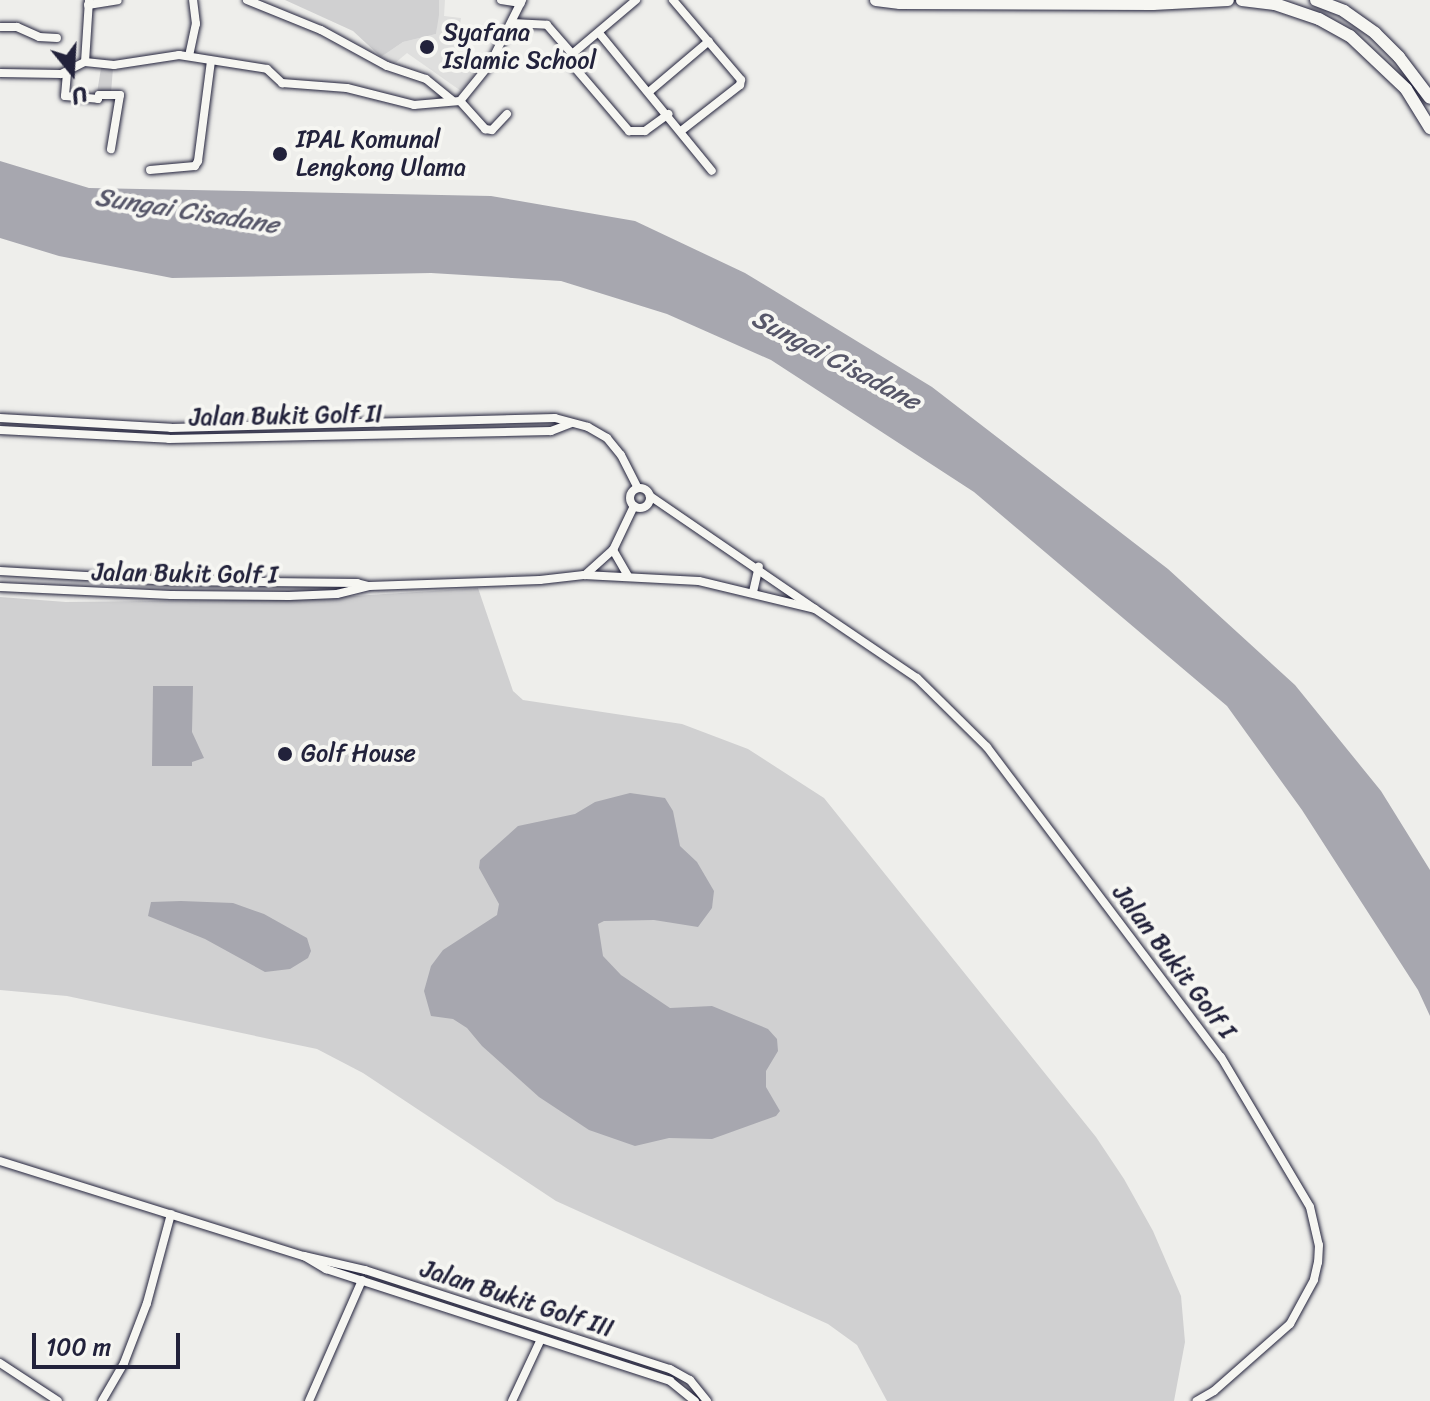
<!DOCTYPE html>
<html>
<head>
<meta charset="utf-8">
<style>
	body { margin:0 }
	#map { position:relative; width:1430px; height:1401px; overflow:hidden; background:#eeeeeb; font-family:Sriracha,sans-serif }
	div>[style] { position:absolute }
	[style*='--x'] { left:calc(var(--x)*1px); top:calc(var(--y)*1px); width:calc(var(--w)*1px); rotate:calc(var(--a)*1deg) }
	.built>* { inset:0; background:#dfdfde }
	.green>* { inset:0; background:#d0d0d1 }
	.water>* { inset:0; background:#a7a7af }
	.roads { filter:drop-shadow(0 0 2px #22223b) drop-shadow(0 0 2px #22223b) }
	.street>* { height:8px; margin:-4px; padding:0 4px; transform-origin:4px; border-radius:4px; background:#f6f6f2 }
	.street>.ring { margin:-4px; padding:0; box-sizing:content-box; background:none; border:8px solid #f6f6f2; border-radius:50% }
	.secondary>* { height:12px; margin:-6px; padding:0 6px; transform-origin:6px; border-radius:6px; background:#f6f6f2 }
	.dots>* { width:22px; height:22px; translate:-50% -50%; box-sizing:border-box; border:4px solid #f6f6f2; border-radius:50% }
	span { translate:-50% -50%; white-space:nowrap; text-align:center; line-height:1.15; -webkit-text-stroke:8px #f6f6f2; paint-order:stroke }
	.poi-label { font-size:24px; color:#22223b }
	.left { translate:0 -50%; text-align:left }
	.street-label { font-size:24px; color:#22223b }
	.water-label { font-size:26px; color:#575769; font-style:italic }
	.north { position:absolute; left:32px; top:32px; width:80px; height:80px; -webkit-text-stroke:6px #f6f6f2; paint-order:stroke; rotate:162deg; font-size:22px; font-weight:700; line-height:32px; text-align:center; color:#22223b }
	.north::after { content:''; display:block; margin:auto; width:28px; height:36px; background:#22223b; clip-path:polygon(50% 0,100% 100%,50% 72%,0 100%) }
	.scale { position:absolute; left:32px; top:1333px; width:148px; height:36px; box-sizing:border-box; border:4px solid #22223b; border-top:0; padding-left:10px; font-size:24px; line-height:28px; white-space:nowrap; color:#22223b; -webkit-text-stroke:6px #f6f6f2; paint-order:stroke }
</style>
</head>
<body>
<div id="map">
	<div class="built">
		<div style="clip-path:polygon(439px 0,445px 0,444px 16px,461px 18px,457px 51px,482px 66px,461px 91px,407px 53px,394px 64px,381px 57px,403px 42px,436px 34px)"></div>
	</div>
	<div class="green">
		<div style="clip-path:polygon(285px 0,439px 0,439px 15px,436px 34px,403px 42px,381px 57px,353px 31px)"></div>
		<div style="clip-path:polygon(101px 68px,113px 68px,111px 93px,97px 93px)"></div>
		<div style="clip-path:polygon(478px 588px,513px 691px,523px 700px,682px 724px,748px 749px,824px 798px,1096px 1137px,1124px 1179px,1153px 1231px,1181px 1296px,1185px 1342px,1174px 1401px,887px 1401px,857px 1345px,828px 1324px,556px 1201px,363px 1073px,317px 1049px,67px 996px,0 990px,0 597px,66px 602px,308px 599px)"></div>
	</div>
	<div class="water">
		<div style="clip-path:polygon(0 161px,89px 188px,491px 196px,635px 221px,745px 273px,932px 387px,1168px 569px,1295px 685px,1381px 791px,1430px 870px,1430px 1016px,1418px 990px,1302px 810px,1227px 706px,974px 492px,771px 360px,667px 314px,561px 281px,431px 273px,172px 278px,59px 256px,0 238px)"></div>
		<div style="clip-path:polygon(153px 686px,193px 686px,192px 732px,204px 758px,192px 762px,192px 766px,152px 766px)"></div>
		<div style="clip-path:polygon(630px 793px,665px 798px,673px 811px,680px 846px,697px 862px,714px 891px,712px 908px,698px 927px,654px 920px,604px 921px,598px 924px,603px 956px,621px 975px,670px 1008px,712px 1006px,768px 1029px,777px 1039px,778px 1051px,766px 1071px,766px 1087px,780px 1111px,776px 1116px,712px 1139px,669px 1138px,635px 1146px,589px 1130px,539px 1097px,482px 1046px,467px 1028px,453px 1019px,431px 1016px,424px 991px,431px 966px,443px 950px,497px 915px,499px 904px,479px 868px,480px 860px,518px 826px,575px 814px,595px 802px)"></div>
		<div style="clip-path:polygon(181px 901px,233px 903px,264px 914px,307px 938px,311px 951px,308px 958px,290px 969px,265px 972px,205px 939px,148px 916px,151px 902px)"></div>
	</div>
	<div class="roads">
		<div class="street">
			<div style="--x:247;--y:0;--w:80;--a:22.1"></div>
			<div style="--x:321;--y:30;--w:75;--a:28.6"></div>
			<div style="--x:387;--y:66;--w:41;--a:18.4"></div>
			<div style="--x:426;--y:79;--w:33;--a:39"></div>
			<div style="--x:501;--y:0;--w:20;--a:9"></div>
			<div style="--x:636;--y:0;--w:84;--a:139.8"></div>
			<div style="--x:572;--y:54;--w:8;--a:104"></div>
			<div style="--x:570;--y:62;--w:91;--a:49.5"></div>
			<div style="--x:629;--y:131;--w:16;--a:0"></div>
			<div style="--x:645;--y:131;--w:29;--a:-36"></div>
			<div style="--x:673;--y:0;--w:105;--a:49.6"></div>
			<div style="--x:741;--y:80;--w:5;--a:101"></div>
			<div style="--x:740;--y:85;--w:75;--a:142.1"></div>
			<div style="--x:88;--y:5;--w:30;--a:-9"></div>
			<div style="--x:512;--y:23;--w:35;--a:3"></div>
			<div style="--x:547;--y:25;--w:38;--a:49"></div>
			<div style="--x:0;--y:27;--w:17;--a:0"></div>
			<div style="--x:17;--y:27;--w:24;--a:24"></div>
			<div style="--x:39;--y:37;--w:18;--a:3"></div>
			<div style="--x:599;--y:33;--w:178;--a:50.7"></div>
			<div style="--x:189;--y:56;--w:33;--a:-78"></div>
			<div style="--x:196;--y:24;--w:24;--a:-97"></div>
			<div style="--x:85;--y:62;--w:29;--a:6"></div>
			<div style="--x:114;--y:65;--w:66;--a:-8.7"></div>
			<div style="--x:179;--y:55;--w:89;--a:9"></div>
			<div style="--x:267;--y:69;--w:21;--a:43"></div>
			<div style="--x:282;--y:83;--w:65;--a:4.4"></div>
			<div style="--x:347;--y:88;--w:69;--a:14.2"></div>
			<div style="--x:414;--y:105;--w:46;--a:-5"></div>
			<div style="--x:460;--y:101;--w:48;--a:-51"></div>
			<div style="--x:490;--y:64;--w:72;--a:-63.4"></div>
			<div style="--x:0;--y:73;--w:61;--a:0.9"></div>
			<div style="--x:61;--y:74;--w:27;--a:-27"></div>
			<div style="--x:85;--y:62;--w:62;--a:-86.3"></div>
			<div style="--x:67;--y:73;--w:23;--a:95"></div>
			<div style="--x:65;--y:96;--w:33;--a:5"></div>
			<div style="--x:98;--y:99;--w:4;--a:-76"></div>
			<div style="--x:99;--y:95;--w:21;--a:0"></div>
			<div style="--x:120;--y:95;--w:55;--a:99.5"></div>
			<div style="--x:650;--y:91;--w:77;--a:-40.3"></div>
			<div style="--x:460;--y:101;--w:38;--a:48"></div>
			<div style="--x:485;--y:129;--w:7;--a:8"></div>
			<div style="--x:492;--y:130;--w:22;--a:-47"></div>
			<div style="--x:150;--y:170;--w:45;--a:-5.1"></div>
			<div style="--x:195;--y:166;--w:6;--a:-59"></div>
			<div style="--x:198;--y:161;--w:101;--a:-82.6"></div>
			<div style="--x:0;--y:418;--w:171;--a:3.3"></div>
			<div style="--x:171;--y:428;--w:384;--a:-1.5"></div>
			<div style="--x:555;--y:418;--w:34;--a:15"></div>
			<div style="--x:588;--y:427;--w:22;--a:30"></div>
			<div style="--x:607;--y:438;--w:22;--a:51"></div>
			<div style="--x:621;--y:455;--w:37;--a:63"></div>
			<div style="--x:0;--y:430;--w:169;--a:3"></div>
			<div style="--x:169;--y:439;--w:382;--a:-1.2"></div>
			<div style="--x:551;--y:431;--w:22;--a:-21"></div>
			<div class="ring" style="left:630px;top:488px;width:12px;height:12px"></div>
			<div style="--x:613;--y:550;--w:30;--a:60"></div>
			<div style="--x:0;--y:571;--w:172;--a:3.3"></div>
			<div style="--x:172;--y:581;--w:185;--a:0.6"></div>
			<div style="--x:357;--y:583;--w:11;--a:15"></div>
			<div style="--x:585;--y:575;--w:38;--a:-42"></div>
			<div style="--x:613;--y:550;--w:49;--a:-64.5"></div>
			<div style="--x:0;--y:587;--w:171;--a:2.7"></div>
			<div style="--x:171;--y:595;--w:118;--a:0.5"></div>
			<div style="--x:289;--y:596;--w:48;--a:-2.4"></div>
			<div style="--x:337;--y:594;--w:33;--a:-14"></div>
			<div style="--x:369;--y:586;--w:171;--a:-2"></div>
			<div style="--x:540;--y:580;--w:44;--a:-6.5"></div>
			<div style="--x:584;--y:575;--w:115;--a:3"></div>
			<div style="--x:699;--y:581;--w:119;--a:13.6"></div>
			<div style="--x:815;--y:609;--w:200;--a:-145.6"></div>
			<div style="--x:753;--y:592;--w:26;--a:-77"></div>
			<div style="--x:815;--y:609;--w:123;--a:34.1"></div>
			<div style="--x:917;--y:678;--w:98;--a:44.6"></div>
			<div style="--x:987;--y:747;--w:388;--a:53"></div>
			<div style="--x:1221;--y:1057;--w:174;--a:59.3"></div>
			<div style="--x:1310;--y:1207;--w:39;--a:77"></div>
			<div style="--x:1319;--y:1245;--w:17;--a:93"></div>
			<div style="--x:1318;--y:1262;--w:18;--a:103"></div>
			<div style="--x:1314;--y:1280;--w:50;--a:118.6"></div>
			<div style="--x:1290;--y:1324;--w:101;--a:138.6"></div>
			<div style="--x:1214;--y:1391;--w:20;--a:150"></div>
			<div style="--x:0;--y:1161;--w:318;--a:17.4"></div>
			<div style="--x:304;--y:1256;--w:63;--a:12.9"></div>
			<div style="--x:365;--y:1270;--w:321;--a:18"></div>
			<div style="--x:670;--y:1369;--w:23;--a:29"></div>
			<div style="--x:690;--y:1380;--w:27;--a:51"></div>
			<div style="--x:304;--y:1256;--w:26;--a:31"></div>
			<div style="--x:326;--y:1269;--w:362;--a:18"></div>
			<div style="--x:670;--y:1381;--w:32;--a:39"></div>
			<div style="--x:0;--y:1363;--w:69;--a:33.2"></div>
			<div style="--x:102;--y:1401;--w:44;--a:-59.9"></div>
			<div style="--x:124;--y:1363;--w:64;--a:-69"></div>
			<div style="--x:147;--y:1303;--w:92;--a:-74.9"></div>
			<div style="--x:309;--y:1401;--w:132;--a:-66.3"></div>
			<div style="--x:512;--y:1401;--w:68;--a:-64.9"></div>
		</div>
		<div class="secondary">
			<div style="--x:876;--y:0;--w:24;--a:7"></div>
			<div style="--x:900;--y:3;--w:253;--a:0.2"></div>
			<div style="--x:1153;--y:4;--w:75;--a:-3.1"></div>
			<div style="--x:1242;--y:0;--w:33;--a:7"></div>
			<div style="--x:1275;--y:4;--w:46;--a:18.8"></div>
			<div style="--x:1319;--y:19;--w:35;--a:29"></div>
			<div style="--x:1350;--y:36;--w:77;--a:43.4"></div>
			<div style="--x:1406;--y:89;--w:46;--a:58.4"></div>
			<div style="--x:1316;--y:0;--w:30;--a:21"></div>
			<div style="--x:1344;--y:11;--w:38;--a:35"></div>
			<div style="--x:1375;--y:33;--w:34;--a:45"></div>
			<div style="--x:1399;--y:57;--w:51;--a:52.9"></div>
		</div>
	</div>
	<div class="dots">
		<div style="left:427px;top:47px;background:#22223b"></div>
		<div style="left:280px;top:154px;background:#22223b"></div>
		<div style="left:285px;top:754px;background:#22223b"></div>
	</div>
	<div class="poi-label">
		<span class="left" style="left:443px;top:47px">Syafana<br>Islamic School</span>
		<span class="left" style="left:296px;top:154px">IPAL Komunal<br>Lengkong Ulama</span>
		<span class="left" style="left:301px;top:754px">Golf House</span>
	</div>
	<div class="street-label">
		<span style="left:286px;top:416px;rotate:-1deg">Jalan Bukit Golf II</span>
		<span style="left:185px;top:574px;rotate:1deg">Jalan Bukit Golf I</span>
		<span style="left:1174px;top:962px;rotate:53deg">Jalan Bukit Golf I</span>
		<span style="left:517px;top:1299px;rotate:18deg">Jalan Bukit Golf III</span>
	</div>
	<div class="water-label">
		<span style="left:187px;top:211px;rotate:9deg">Sungai Cisadane</span>
		<span style="left:836px;top:360px;rotate:28deg">Sungai Cisadane</span>
	</div>
	<div class="north">U</div>
	<div class="scale">100 m</div>
</div>
</body>
</html>
